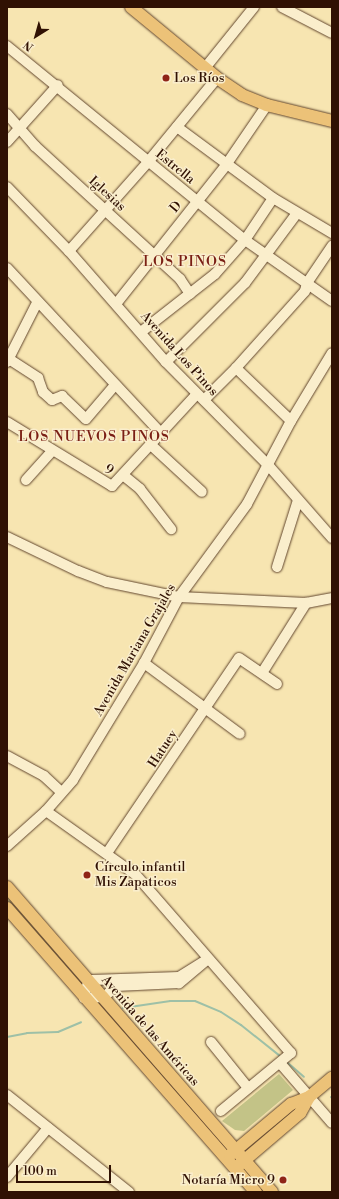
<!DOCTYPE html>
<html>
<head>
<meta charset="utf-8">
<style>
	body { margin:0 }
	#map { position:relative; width:339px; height:1199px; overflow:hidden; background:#f7e5b1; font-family:"Libre Bodoni",serif }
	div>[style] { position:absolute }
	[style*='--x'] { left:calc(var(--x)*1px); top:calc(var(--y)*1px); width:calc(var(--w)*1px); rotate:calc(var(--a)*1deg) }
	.green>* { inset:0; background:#c3c387 }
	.stream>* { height:2px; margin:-1px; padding:0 1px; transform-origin:1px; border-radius:1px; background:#9ec0a7 }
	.roads { filter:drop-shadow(0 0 1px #62462e) drop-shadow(0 0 1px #62462e) }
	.minor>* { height:10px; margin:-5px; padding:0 5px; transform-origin:5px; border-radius:5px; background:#faeecc }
	.major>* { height:12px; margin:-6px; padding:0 6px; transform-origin:6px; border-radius:6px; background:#ecc278 }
	.dots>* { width:11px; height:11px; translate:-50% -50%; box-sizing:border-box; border:2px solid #faeecc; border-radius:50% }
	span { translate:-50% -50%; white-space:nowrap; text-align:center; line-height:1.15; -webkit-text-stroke:3px #faeecc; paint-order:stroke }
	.poi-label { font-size:13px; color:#301103 }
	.left { translate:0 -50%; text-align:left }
	.right { translate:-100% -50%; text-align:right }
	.street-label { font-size:13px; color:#301103 }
	.neighbourhood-label { font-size:14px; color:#7a1f14; letter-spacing:1px }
	.frame { position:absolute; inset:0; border:8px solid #301103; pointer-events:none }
	.north { position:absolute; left:16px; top:16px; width:40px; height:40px; -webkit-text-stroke:3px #faeecc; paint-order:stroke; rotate:217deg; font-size:11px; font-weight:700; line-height:16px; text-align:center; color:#301103 }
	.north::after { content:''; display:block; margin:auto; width:14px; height:18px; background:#301103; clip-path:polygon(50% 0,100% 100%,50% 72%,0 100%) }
	.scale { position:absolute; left:16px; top:1165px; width:95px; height:18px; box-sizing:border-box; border:2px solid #301103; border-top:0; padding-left:5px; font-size:12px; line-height:14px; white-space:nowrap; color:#301103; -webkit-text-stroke:3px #faeecc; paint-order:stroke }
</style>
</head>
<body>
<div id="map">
	<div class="green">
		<div style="clip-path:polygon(7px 893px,85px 983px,83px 990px,7px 903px)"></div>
		<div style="clip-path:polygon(279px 1074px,293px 1090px,244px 1131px,235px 1130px,222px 1121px)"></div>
	</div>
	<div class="stream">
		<div style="--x:123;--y:1008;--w:48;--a:-8.5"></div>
		<div style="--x:170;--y:1001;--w:25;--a:0"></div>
		<div style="--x:195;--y:1001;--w:28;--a:23"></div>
		<div style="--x:221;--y:1012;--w:24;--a:33"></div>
		<div style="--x:241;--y:1025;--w:50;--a:38.5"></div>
		<div style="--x:7;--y:1037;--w:20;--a:-11"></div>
		<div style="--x:27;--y:1033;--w:31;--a:-2"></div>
		<div style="--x:58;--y:1032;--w:25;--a:-23"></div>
		<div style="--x:288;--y:1063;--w:21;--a:41"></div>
		<div style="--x:331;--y:1097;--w:1;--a:45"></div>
	</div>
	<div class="roads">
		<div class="minor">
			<div style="--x:282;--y:7;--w:56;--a:27.5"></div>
			<div style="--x:7;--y:46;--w:307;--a:39.2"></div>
			<div style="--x:245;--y:240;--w:106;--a:35"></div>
			<div style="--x:209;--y:63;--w:72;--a:-51.2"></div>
			<div style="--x:7;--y:114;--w:43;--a:48.8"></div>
			<div style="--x:35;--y:146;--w:197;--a:42.5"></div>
			<div style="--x:180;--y:279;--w:18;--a:56"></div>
			<div style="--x:177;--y:127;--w:119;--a:36.5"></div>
			<div style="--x:273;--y:198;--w:69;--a:30.7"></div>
			<div style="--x:7;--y:142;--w:76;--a:-48.2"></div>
			<div style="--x:7;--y:187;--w:89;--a:45.9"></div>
			<div style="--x:69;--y:251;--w:147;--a:48.9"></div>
			<div style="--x:166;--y:362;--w:146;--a:45.3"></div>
			<div style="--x:269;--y:466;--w:96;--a:48.8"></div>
			<div style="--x:69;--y:251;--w:119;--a:-48.4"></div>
			<div style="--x:148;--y:162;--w:109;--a:-50.6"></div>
			<div style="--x:7;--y:268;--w:226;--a:47"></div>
			<div style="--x:116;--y:304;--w:177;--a:-51.6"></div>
			<div style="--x:226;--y:165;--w:73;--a:-55.7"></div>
			<div style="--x:141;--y:332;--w:94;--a:-38.1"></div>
			<div style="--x:215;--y:274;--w:45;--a:-48.6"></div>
			<div style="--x:245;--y:240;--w:50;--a:-56.3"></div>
			<div style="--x:9;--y:359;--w:35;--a:33"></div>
			<div style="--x:38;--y:378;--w:15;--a:70"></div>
			<div style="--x:43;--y:392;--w:12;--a:42"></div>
			<div style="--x:52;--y:400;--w:11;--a:-22"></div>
			<div style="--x:62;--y:396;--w:33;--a:44"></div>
			<div style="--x:86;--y:419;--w:45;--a:-49.5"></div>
			<div style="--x:7;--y:362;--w:68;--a:-63.1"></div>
			<div style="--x:166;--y:362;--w:112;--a:-45"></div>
			<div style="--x:245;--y:283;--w:87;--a:-53.4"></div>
			<div style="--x:236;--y:368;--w:76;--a:43.9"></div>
			<div style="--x:204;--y:400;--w:45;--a:-45"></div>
			<div style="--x:236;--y:368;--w:103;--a:-48.1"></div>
			<div style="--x:305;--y:291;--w:8;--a:-76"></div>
			<div style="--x:307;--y:283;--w:45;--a:-56"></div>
			<div style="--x:7;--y:422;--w:123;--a:31.4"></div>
			<div style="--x:112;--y:486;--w:125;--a:-47.3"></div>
			<div style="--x:151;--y:445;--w:69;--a:42.7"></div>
			<div style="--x:123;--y:475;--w:22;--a:39"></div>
			<div style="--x:140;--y:489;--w:51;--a:52.2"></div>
			<div style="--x:26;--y:480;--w:38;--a:-48"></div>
			<div style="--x:7;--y:537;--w:79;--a:25.6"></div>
			<div style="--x:78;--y:571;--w:31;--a:21"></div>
			<div style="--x:107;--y:582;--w:74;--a:11.8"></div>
			<div style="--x:179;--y:597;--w:127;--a:2.7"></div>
			<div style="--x:306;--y:603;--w:26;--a:-11"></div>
			<div style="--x:277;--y:567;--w:70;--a:-72.6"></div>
			<div style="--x:144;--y:663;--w:119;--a:36.5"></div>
			<div style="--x:262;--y:673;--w:83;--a:-57.8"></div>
			<div style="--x:7;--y:756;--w:42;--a:28.4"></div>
			<div style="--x:44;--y:776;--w:23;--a:43"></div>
			<div style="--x:46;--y:811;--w:110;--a:35.4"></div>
			<div style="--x:136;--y:875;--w:236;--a:49"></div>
			<div style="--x:291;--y:1053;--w:91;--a:140.4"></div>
			<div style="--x:7;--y:846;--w:52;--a:-41.9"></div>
			<div style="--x:46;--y:811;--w:41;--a:-48.9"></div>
			<div style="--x:73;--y:780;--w:137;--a:-58.7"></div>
			<div style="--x:144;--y:663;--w:75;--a:-62.1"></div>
			<div style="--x:179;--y:597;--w:115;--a:-53.8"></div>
			<div style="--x:247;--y:504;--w:94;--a:-62.1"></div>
			<div style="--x:291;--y:421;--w:79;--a:-58.9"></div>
			<div style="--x:107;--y:853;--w:235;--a:-55.9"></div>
			<div style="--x:239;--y:658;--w:46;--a:34.4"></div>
			<div style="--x:208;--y:959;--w:38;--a:140"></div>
			<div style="--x:179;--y:983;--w:63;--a:177.3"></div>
			<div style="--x:116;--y:986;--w:16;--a:137"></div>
			<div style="--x:104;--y:997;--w:20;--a:177"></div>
			<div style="--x:84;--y:998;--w:16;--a:-76"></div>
			<div style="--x:88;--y:982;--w:4;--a:-27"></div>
			<div style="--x:92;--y:980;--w:87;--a:-2"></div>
			<div style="--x:179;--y:977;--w:34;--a:-32"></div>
			<div style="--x:211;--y:1042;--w:59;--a:51.2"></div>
			<div style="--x:280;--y:1063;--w:79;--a:49.1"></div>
			<div style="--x:7;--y:1095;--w:156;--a:38.5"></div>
			<div style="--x:7;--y:1177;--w:64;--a:-50.1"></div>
		</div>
		<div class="major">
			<div style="--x:131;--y:7;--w:112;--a:39.5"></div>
			<div style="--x:217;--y:78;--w:30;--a:34"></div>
			<div style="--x:242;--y:95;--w:27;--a:22"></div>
			<div style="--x:267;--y:105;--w:67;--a:13.8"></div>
			<div style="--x:7;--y:887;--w:404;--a:49"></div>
			<div style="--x:7;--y:908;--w:378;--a:48.8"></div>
			<div style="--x:309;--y:1097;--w:30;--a:-40"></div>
			<div style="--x:230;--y:1155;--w:80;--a:-39.9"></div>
			<div style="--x:291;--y:1104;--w:19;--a:-21"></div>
			<div style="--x:309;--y:1097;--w:18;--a:119"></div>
			<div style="--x:300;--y:1113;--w:80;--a:139.6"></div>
		</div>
	</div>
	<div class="dots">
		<div style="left:166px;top:78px;background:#8f2418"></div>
		<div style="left:87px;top:875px;background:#8f2418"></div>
		<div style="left:283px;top:1180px;background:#8f2418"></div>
	</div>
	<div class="poi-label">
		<span class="left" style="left:174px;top:78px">Los Ríos</span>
		<span class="left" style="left:95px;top:875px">Círculo infantil<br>Mis Zapaticos</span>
		<span class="right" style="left:275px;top:1180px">Notaría Micro 9</span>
	</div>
	<div class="street-label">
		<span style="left:175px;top:167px;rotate:39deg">Estrella</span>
		<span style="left:107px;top:194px;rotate:42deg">Iglesias</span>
		<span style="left:176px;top:207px;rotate:-50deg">D</span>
		<span style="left:179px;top:354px;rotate:48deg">Avenida Los Pinos</span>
		<span style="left:109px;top:470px;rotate:30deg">9</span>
		<span style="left:135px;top:650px;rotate:-60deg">Avenida Mariana Grajales</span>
		<span style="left:163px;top:749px;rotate:-57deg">Hatuey</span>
		<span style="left:150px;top:1031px;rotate:49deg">Avenida de las Américas</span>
	</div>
	<div class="neighbourhood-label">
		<span style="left:185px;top:262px">LOS PINOS</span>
		<span style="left:94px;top:437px">LOS NUEVOS PINOS</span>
	</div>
	<div class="frame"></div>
	<div class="north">N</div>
	<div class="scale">100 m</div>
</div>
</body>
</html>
